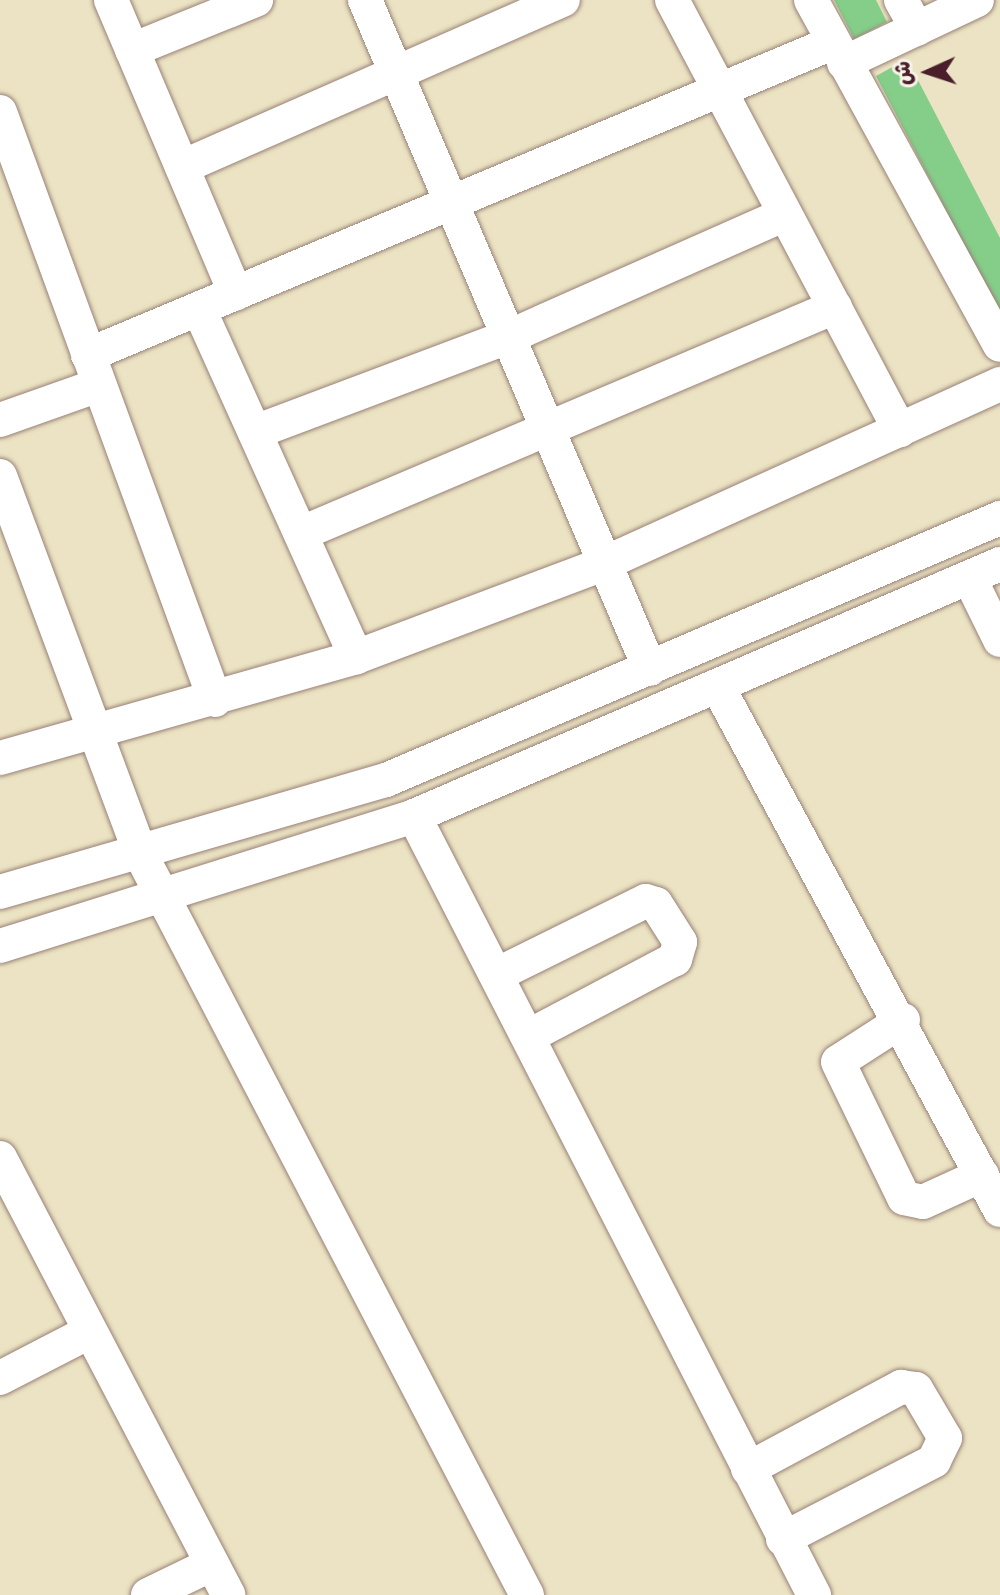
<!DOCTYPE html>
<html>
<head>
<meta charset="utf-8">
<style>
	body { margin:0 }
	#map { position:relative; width:1000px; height:1595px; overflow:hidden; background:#ebe3c3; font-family:Mynerve,"Playpen Sans Arabic",sans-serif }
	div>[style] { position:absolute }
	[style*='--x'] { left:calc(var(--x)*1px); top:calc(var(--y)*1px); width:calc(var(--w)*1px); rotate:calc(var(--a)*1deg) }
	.green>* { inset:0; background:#85ce8a }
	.roads { filter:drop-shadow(0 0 2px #9a8177) drop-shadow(0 0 2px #9a8177) }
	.minor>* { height:34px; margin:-17px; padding:0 17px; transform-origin:17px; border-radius:17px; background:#fff }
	span { translate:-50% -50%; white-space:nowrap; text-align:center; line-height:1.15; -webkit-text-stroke:7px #f7f3e8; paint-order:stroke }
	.north { position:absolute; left:888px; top:32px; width:80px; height:80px; -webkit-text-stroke:6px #f7f3e8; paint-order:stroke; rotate:267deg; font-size:22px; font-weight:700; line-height:32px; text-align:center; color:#4a1f2b }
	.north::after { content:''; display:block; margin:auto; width:28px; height:36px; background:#4a1f2b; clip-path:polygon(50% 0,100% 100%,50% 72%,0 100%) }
</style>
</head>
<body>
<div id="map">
	<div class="green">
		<div style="clip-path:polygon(834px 0,876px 0,887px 22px,854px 39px)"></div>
		<div style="clip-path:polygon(907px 59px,1000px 238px,1000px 314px,876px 76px)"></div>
	</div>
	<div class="roads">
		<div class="minor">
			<div style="--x:111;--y:0;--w:319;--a:67"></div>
			<div style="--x:365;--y:0;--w:727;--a:66.93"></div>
			<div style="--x:672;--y:0;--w:487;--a:62.1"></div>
			<div style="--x:811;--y:0;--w:393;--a:61.3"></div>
			<div style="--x:901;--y:0;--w:33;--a:61"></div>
			<div style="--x:132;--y:50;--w:134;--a:-22"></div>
			<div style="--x:844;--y:63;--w:147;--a:-25.3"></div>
			<div style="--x:0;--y:112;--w:626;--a:69.92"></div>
			<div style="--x:182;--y:167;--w:416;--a:-23.7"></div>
			<div style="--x:199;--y:309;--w:382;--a:65.7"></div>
			<div style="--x:88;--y:355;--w:807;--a:-22.75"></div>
			<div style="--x:0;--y:420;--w:105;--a:-19.5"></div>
			<div style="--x:255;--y:432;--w:270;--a:-20.6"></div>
			<div style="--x:508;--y:337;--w:303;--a:-23.9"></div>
			<div style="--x:0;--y:476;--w:402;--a:69.6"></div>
			<div style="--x:140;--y:853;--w:837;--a:62.46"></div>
			<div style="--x:302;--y:533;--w:579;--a:-22.98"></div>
			<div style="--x:970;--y:579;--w:68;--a:63.8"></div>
			<div style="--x:719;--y:689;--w:592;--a:61.66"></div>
			<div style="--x:0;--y:758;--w:370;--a:-15.8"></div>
			<div style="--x:356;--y:657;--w:264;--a:-20.6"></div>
			<div style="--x:603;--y:564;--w:436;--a:-24.4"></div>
			<div style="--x:414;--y:816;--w:876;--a:62.82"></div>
			<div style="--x:0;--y:892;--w:402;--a:-16.2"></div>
			<div style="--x:386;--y:780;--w:668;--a:-23.11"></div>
			<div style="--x:0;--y:946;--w:434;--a:-17.4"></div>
			<div style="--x:414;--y:816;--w:638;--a:-23.27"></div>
			<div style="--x:496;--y:975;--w:167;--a:-26.3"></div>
			<div style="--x:646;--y:901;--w:10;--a:17"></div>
			<div style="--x:656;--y:904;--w:45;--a:57.7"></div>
			<div style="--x:680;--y:942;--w:18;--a:106"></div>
			<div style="--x:675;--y:959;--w:165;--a:152.2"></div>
			<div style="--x:903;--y:1020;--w:77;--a:147.1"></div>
			<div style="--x:838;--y:1062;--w:151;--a:64.1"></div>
			<div style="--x:904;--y:1198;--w:19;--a:12"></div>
			<div style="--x:923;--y:1202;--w:65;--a:-24.6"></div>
			<div style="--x:0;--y:1158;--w:493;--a:62.4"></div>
			<div style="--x:0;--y:1378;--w:100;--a:-27.3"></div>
			<div style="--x:748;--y:1469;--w:174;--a:-28.2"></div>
			<div style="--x:901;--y:1387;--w:15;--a:8"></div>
			<div style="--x:916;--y:1389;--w:57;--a:59.4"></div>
			<div style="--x:945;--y:1438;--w:25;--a:116"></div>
			<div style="--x:934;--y:1461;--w:170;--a:152.7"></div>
			<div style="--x:148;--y:1595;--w:71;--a:-25.8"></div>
		</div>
	</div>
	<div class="north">ش</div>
</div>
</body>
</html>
